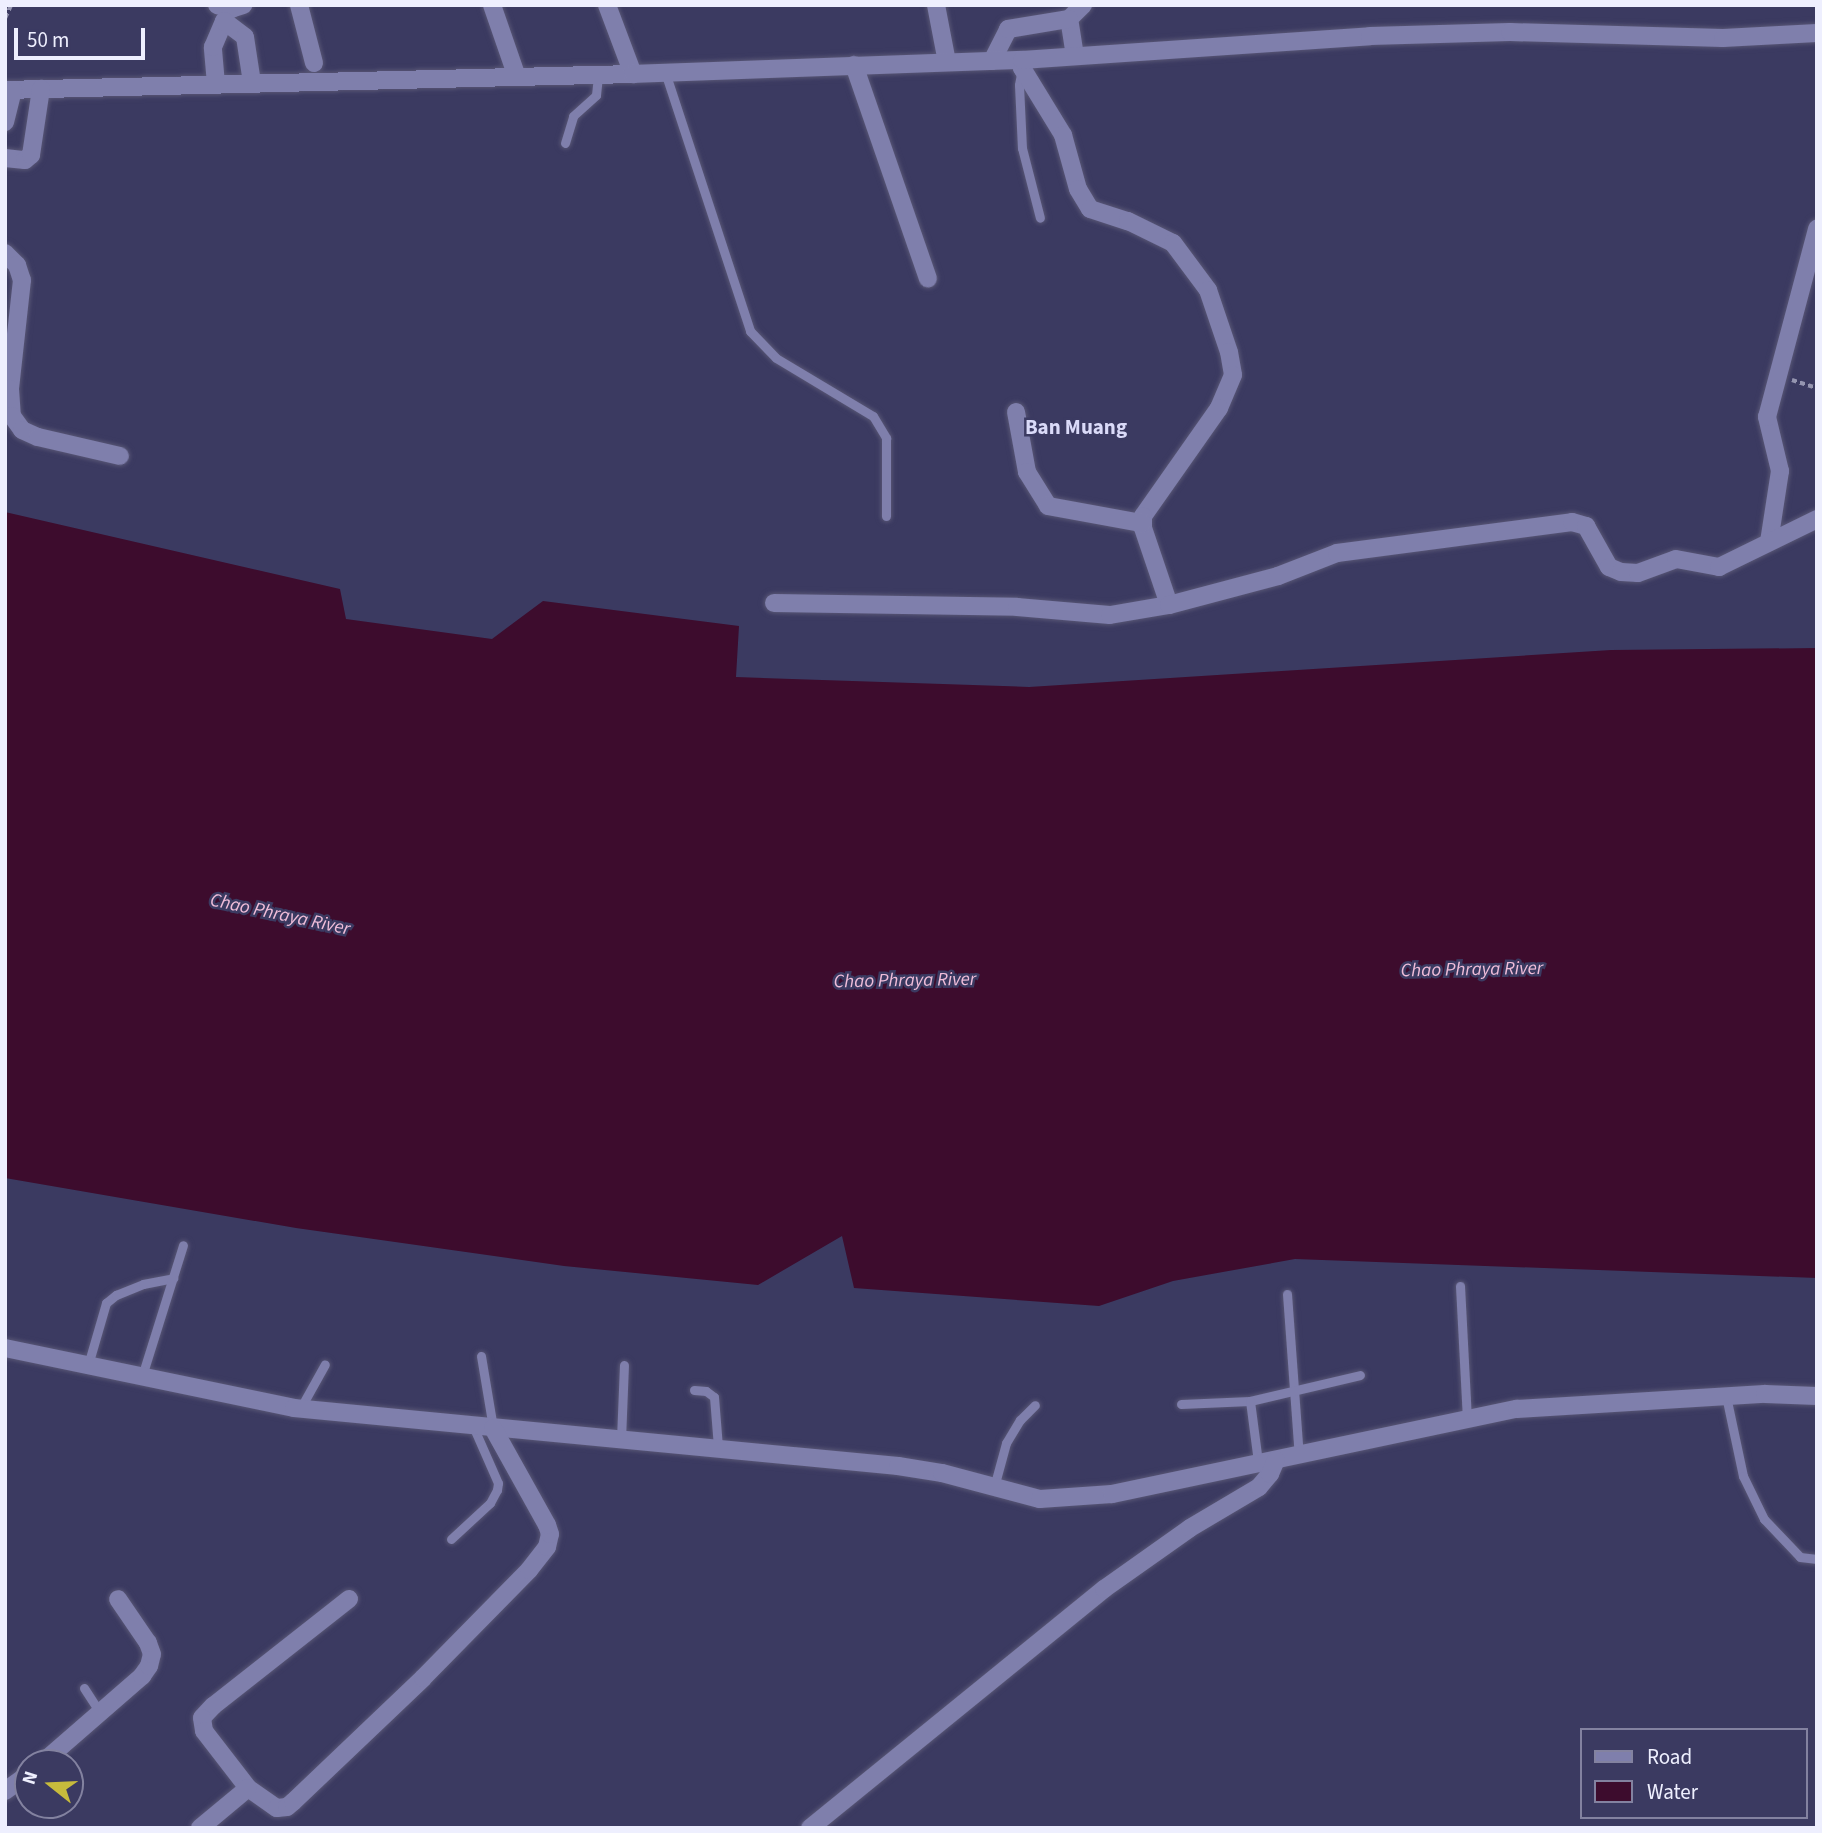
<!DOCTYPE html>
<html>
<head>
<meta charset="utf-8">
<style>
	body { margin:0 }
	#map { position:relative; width:1822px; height:1833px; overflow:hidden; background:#3b3a61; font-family:"Source Sans 3",sans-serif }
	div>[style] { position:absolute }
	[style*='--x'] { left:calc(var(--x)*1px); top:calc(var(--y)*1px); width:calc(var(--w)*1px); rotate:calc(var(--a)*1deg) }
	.water>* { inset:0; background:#3d0c2d }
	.path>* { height:3.5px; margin-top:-1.75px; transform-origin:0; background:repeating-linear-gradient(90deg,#9595b0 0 5px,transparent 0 8.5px) }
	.roads { filter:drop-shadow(0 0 2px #585675) drop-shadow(0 0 2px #585675) }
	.lane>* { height:9px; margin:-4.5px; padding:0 4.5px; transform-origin:4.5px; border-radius:4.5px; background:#7f7fac }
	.street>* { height:18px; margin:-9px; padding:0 9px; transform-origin:9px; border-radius:9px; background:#7f7fac }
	span { translate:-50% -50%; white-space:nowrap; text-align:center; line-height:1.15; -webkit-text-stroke:5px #3b3a61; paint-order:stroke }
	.water-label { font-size:19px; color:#f0bdd9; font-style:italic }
	.quarter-label { font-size:21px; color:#dadaf8; font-weight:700 }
	.frame { position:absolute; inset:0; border:7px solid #eeeffe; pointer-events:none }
	.legend { position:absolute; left:1580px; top:1728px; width:228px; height:91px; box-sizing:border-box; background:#3b3a61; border:2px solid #8382a0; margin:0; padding:9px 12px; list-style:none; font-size:21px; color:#eeeffe }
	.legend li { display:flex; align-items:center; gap:14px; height:35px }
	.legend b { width:35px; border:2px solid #8382a0 }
	.north { position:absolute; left:14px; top:1749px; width:70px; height:70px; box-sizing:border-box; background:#3b3a61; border:2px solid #8382a0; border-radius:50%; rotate:288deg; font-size:19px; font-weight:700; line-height:28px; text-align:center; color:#eeeffe }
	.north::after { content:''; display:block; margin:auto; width:24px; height:32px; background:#c7bb3c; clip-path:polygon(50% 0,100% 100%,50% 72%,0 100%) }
	.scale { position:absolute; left:14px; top:28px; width:131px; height:32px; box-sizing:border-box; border:4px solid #eeeffe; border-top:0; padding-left:9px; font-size:21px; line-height:24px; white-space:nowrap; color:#eeeffe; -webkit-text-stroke:5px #3b3a61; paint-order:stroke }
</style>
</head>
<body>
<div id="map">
	<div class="water">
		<div style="clip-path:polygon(5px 512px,340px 589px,346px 619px,492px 639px,543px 601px,739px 626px,736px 677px,1029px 687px,1611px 650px,1817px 648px,1817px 1278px,1295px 1259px,1173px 1281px,1099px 1306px,854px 1288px,842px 1236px,758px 1285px,564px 1266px,296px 1228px,5px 1178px)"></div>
	</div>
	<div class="path">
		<div style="--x:5;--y:18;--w:14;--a:-65"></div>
		<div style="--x:1792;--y:380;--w:26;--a:18"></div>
	</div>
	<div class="roads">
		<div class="lane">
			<div style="--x:1022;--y:69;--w:16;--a:101"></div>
			<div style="--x:1019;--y:85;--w:63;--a:87.3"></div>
			<div style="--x:1022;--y:148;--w:72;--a:75.6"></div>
			<div style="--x:665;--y:72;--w:273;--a:71.8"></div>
			<div style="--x:750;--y:331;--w:37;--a:46"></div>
			<div style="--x:776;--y:358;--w:113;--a:30.9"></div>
			<div style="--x:873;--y:416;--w:26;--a:59"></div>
			<div style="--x:886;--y:438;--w:78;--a:90"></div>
			<div style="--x:565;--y:143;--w:28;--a:-73"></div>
			<div style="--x:573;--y:116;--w:31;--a:-42"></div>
			<div style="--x:596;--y:95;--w:20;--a:-84"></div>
			<div style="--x:1460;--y:1286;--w:134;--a:87"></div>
			<div style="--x:1287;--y:1294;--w:162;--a:85.8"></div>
			<div style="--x:481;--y:1356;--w:73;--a:80.5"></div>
			<div style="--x:88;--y:1365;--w:65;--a:-73.8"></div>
			<div style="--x:106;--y:1303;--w:13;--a:-39"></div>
			<div style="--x:116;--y:1295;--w:29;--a:-22"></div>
			<div style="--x:143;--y:1284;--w:31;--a:-11"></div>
			<div style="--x:142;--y:1376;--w:137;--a:-72.6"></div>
			<div style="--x:694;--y:1390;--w:12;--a:5"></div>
			<div style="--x:706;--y:1391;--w:10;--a:37"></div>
			<div style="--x:714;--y:1397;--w:50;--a:85.4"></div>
			<div style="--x:1726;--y:1396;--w:82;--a:78"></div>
			<div style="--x:1743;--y:1476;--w:48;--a:64"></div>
			<div style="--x:1764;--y:1519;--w:52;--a:46.5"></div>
			<div style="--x:1800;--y:1557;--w:17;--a:7"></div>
			<div style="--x:1250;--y:1401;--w:113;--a:-13.3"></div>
			<div style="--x:1181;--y:1404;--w:69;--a:-2.5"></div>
			<div style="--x:1250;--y:1401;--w:62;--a:82.5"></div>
			<div style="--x:300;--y:1409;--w:51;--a:-60.9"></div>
			<div style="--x:621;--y:1439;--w:74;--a:-87.7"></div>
			<div style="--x:994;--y:1487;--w:46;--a:-74.7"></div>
			<div style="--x:1006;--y:1443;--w:27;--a:-59"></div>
			<div style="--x:1020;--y:1420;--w:21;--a:-45"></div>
			<div style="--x:451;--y:1539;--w:53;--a:-42.7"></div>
			<div style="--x:490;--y:1503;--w:15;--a:-62"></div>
			<div style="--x:497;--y:1490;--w:7;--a:-82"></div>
			<div style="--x:498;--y:1483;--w:62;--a:-113.7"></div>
			<div style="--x:84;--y:1688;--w:30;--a:57"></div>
		</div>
		<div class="street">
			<div style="--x:217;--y:5;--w:15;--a:16"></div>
			<div style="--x:231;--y:9;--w:13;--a:-18"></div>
			<div style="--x:299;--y:5;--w:60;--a:75.5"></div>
			<div style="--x:492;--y:5;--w:76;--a:70.9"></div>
			<div style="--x:607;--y:5;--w:74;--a:69.4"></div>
			<div style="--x:936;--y:5;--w:58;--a:79.1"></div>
			<div style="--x:1075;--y:56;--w:37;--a:-99"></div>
			<div style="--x:1069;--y:19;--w:20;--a:-45"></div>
			<div style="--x:1022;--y:60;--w:8;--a:90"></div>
			<div style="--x:1022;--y:68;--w:79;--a:58.5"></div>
			<div style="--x:1063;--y:135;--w:56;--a:74.5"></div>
			<div style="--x:1078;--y:189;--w:23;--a:59"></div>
			<div style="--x:1090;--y:209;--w:40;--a:18"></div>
			<div style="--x:1128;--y:221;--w:50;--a:26.1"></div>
			<div style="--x:1173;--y:243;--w:59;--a:53.3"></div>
			<div style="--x:1208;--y:290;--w:65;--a:71.3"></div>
			<div style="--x:1229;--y:352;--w:23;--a:80"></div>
			<div style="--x:1233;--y:375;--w:36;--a:113"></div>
			<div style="--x:1219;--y:408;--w:132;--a:125.1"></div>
			<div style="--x:1143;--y:516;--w:12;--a:90"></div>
			<div style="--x:1143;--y:528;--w:81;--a:71.3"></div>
			<div style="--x:992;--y:61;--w:36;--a:-63"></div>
			<div style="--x:1008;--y:29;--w:62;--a:-9.3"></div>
			<div style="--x:854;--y:65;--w:226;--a:70.9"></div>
			<div style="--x:216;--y:84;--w:37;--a:-95"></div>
			<div style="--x:213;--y:47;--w:28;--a:-67"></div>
			<div style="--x:224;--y:21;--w:26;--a:37"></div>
			<div style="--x:245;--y:37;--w:47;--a:81.3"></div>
			<div style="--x:5;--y:90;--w:628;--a:-1.46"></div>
			<div style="--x:633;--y:74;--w:389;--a:-2.1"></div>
			<div style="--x:1022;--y:60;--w:349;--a:-3.9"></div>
			<div style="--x:1370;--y:36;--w:140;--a:-1.6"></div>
			<div style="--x:1510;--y:32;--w:213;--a:1.6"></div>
			<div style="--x:1723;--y:38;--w:94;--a:-3"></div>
			<div style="--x:5;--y:122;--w:33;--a:-76"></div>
			<div style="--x:5;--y:158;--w:20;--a:6"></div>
			<div style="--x:25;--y:160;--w:8;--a:-40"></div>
			<div style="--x:31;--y:155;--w:67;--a:-81.4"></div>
			<div style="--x:5;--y:253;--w:17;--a:45"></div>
			<div style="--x:17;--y:265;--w:16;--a:72"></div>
			<div style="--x:22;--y:280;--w:110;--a:96.3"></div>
			<div style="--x:10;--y:389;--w:27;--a:86"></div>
			<div style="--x:12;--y:416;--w:17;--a:54"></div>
			<div style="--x:22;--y:430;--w:17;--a:24"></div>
			<div style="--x:38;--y:437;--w:84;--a:13"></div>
			<div style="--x:1016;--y:412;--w:61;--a:79.6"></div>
			<div style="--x:1027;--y:472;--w:40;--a:58"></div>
			<div style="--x:1048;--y:506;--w:96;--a:10.3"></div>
			<div style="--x:1769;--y:542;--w:72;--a:-81.2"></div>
			<div style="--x:1780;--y:471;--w:56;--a:-103.5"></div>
			<div style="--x:1767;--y:417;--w:195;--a:-75.1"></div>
			<div style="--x:774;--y:603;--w:243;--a:0.9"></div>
			<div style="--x:1017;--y:607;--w:93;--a:4.9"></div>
			<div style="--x:1110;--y:615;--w:60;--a:-9.6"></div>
			<div style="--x:1169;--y:605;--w:113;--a:-14.9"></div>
			<div style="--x:1278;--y:576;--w:63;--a:-21.3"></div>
			<div style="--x:1337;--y:553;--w:237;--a:-7.5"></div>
			<div style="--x:1572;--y:522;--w:15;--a:16"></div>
			<div style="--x:1586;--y:526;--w:47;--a:60.7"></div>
			<div style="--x:1609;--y:567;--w:13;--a:23"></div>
			<div style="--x:1621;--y:572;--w:17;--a:3"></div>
			<div style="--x:1638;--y:573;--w:40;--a:-20.2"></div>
			<div style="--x:1676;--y:559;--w:44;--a:10.5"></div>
			<div style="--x:1719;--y:567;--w:109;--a:-26.1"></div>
			<div style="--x:5;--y:1348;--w:295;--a:11.7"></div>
			<div style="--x:294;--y:1408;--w:607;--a:5.49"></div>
			<div style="--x:898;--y:1466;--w:45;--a:9"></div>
			<div style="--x:942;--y:1473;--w:101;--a:14.9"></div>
			<div style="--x:1040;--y:1499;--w:72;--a:-4"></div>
			<div style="--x:1112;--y:1494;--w:414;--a:-11.9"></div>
			<div style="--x:1517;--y:1409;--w:248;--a:-3.5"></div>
			<div style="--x:1765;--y:1394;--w:52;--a:2.2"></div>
			<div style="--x:349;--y:1599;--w:173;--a:141.8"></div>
			<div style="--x:213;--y:1706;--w:16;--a:133"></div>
			<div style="--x:202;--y:1718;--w:13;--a:81"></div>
			<div style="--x:204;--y:1731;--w:72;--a:52.3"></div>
			<div style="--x:248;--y:1788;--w:35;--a:35"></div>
			<div style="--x:277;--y:1808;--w:10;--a:-6"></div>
			<div style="--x:287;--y:1807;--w:8;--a:-40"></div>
			<div style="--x:293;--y:1802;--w:180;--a:-43.6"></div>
			<div style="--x:423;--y:1678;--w:151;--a:-45.5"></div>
			<div style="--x:529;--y:1570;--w:29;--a:-52"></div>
			<div style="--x:547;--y:1547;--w:13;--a:-77"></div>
			<div style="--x:550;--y:1534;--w:9;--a:-108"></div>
			<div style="--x:547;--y:1525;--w:111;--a:-119.1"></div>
			<div style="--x:42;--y:1763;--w:133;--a:-41"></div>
			<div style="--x:142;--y:1676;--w:12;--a:-55"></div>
			<div style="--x:149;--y:1666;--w:12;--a:-76"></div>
			<div style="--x:152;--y:1654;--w:12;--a:-110"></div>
			<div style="--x:148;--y:1643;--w:53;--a:-124.3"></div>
			<div style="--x:5;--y:1791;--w:29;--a:-36"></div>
			<div style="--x:200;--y:1828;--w:62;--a:-39.8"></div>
			<div style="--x:810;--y:1828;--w:379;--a:-39.1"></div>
			<div style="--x:1104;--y:1589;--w:105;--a:-35.3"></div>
			<div style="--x:1190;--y:1528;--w:80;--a:-30.7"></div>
			<div style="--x:1259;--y:1487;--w:17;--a:-50"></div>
			<div style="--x:1270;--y:1474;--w:15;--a:-67"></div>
		</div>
	</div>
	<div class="water-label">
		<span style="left:280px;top:915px;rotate:12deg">Chao Phraya River</span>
		<span style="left:1472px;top:970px;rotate:-1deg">Chao Phraya River</span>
		<span style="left:905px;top:981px;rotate:-1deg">Chao Phraya River</span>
	</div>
	<div class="quarter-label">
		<span style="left:1076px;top:427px">Ban Muang</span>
	</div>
	<div class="frame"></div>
	<ul class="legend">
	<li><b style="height:9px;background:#7f7fac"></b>Road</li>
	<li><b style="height:19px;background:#3d0c2d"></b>Water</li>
	</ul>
	<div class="north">N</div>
	<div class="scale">50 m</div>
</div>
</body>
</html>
